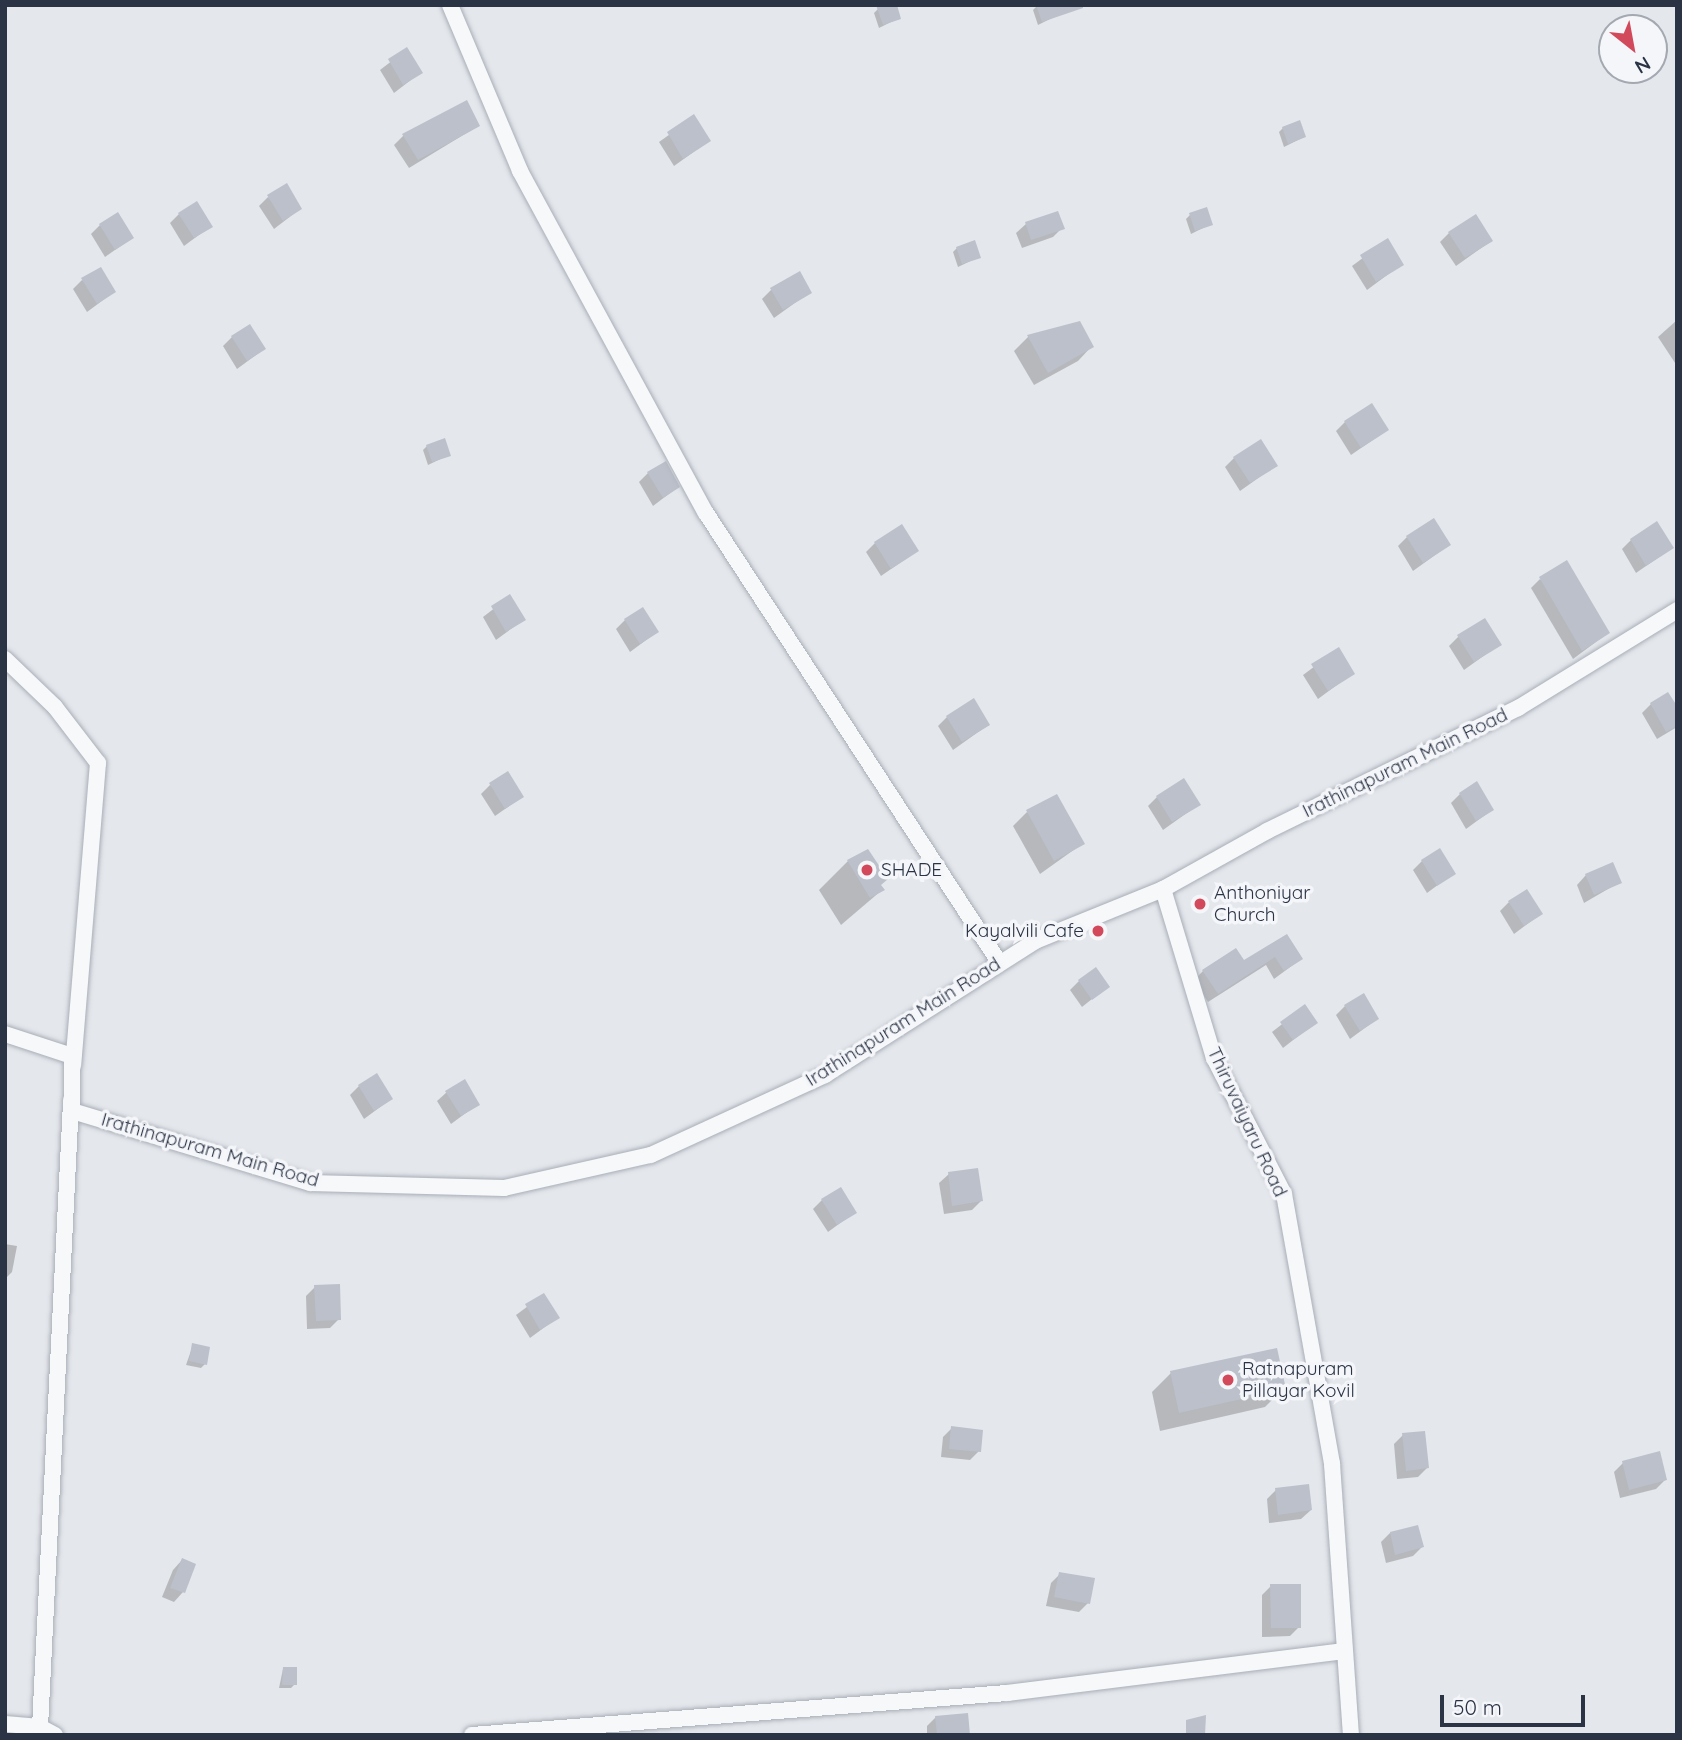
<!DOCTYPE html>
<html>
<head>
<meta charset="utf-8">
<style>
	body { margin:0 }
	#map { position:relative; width:1682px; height:1740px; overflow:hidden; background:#e4e7ec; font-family:Quicksand,sans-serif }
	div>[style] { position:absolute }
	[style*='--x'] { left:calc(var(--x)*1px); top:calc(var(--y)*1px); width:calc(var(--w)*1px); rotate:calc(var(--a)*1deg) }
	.shadow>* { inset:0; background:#0003 }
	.building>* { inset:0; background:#bbc0ca }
	.roads { filter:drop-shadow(0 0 2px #a9aeb7) drop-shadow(0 0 2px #a9aeb7) }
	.street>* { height:16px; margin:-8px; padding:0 8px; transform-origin:8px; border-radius:8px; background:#f7f8fa }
	.dots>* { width:19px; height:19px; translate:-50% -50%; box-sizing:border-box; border:4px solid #f4f6f9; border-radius:50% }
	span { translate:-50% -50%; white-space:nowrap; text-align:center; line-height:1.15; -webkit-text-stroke:7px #f4f6f9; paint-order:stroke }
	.street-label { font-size:19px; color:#2b3445 }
	.poi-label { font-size:19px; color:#2b3445 }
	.left { translate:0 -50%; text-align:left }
	.right { translate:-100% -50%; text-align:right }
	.frame { position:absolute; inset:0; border:7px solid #2b3445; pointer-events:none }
	.north { position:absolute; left:1598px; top:14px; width:70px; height:70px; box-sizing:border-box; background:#f4f6f9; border:2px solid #a4a8b1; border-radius:50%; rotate:149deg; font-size:19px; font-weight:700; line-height:28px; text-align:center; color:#2b3445 }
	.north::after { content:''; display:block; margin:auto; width:24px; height:32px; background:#d1495b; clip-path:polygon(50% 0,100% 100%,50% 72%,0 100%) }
	.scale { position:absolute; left:1440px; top:1695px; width:145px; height:32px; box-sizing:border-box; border:4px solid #2b3445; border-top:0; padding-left:9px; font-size:21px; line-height:24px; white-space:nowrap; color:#2b3445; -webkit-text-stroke:5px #f4f6f9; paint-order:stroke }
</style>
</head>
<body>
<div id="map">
	<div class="shadow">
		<div style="clip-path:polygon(1037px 6px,1058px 15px,1038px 25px,1033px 10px)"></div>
		<div style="clip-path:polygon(878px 9px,899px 18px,879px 28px,874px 13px)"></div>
		<div style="clip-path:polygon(406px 50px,420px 73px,394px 93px,380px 70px)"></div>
		<div style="clip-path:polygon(694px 117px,709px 141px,674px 166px,659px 142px)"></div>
		<div style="clip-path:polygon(478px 126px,409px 168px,394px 145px,403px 136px)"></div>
		<div style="clip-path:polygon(1283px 128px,1304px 137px,1284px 147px,1279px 132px)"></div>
		<div style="clip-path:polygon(268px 197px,300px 209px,274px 229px,259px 206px)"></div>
		<div style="clip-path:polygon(1057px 213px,1062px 228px,1053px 237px,1022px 248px,1016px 233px,1026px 224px)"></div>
		<div style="clip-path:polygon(179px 214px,211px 226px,184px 246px,170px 223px)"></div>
		<div style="clip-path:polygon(1190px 215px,1211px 224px,1191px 234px,1186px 219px)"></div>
		<div style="clip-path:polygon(100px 225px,132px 238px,105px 257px,91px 234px)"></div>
		<div style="clip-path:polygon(1449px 233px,1491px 241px,1456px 266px,1440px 242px)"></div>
		<div style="clip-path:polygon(1387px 240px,1402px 264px,1367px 290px,1352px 266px)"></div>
		<div style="clip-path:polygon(957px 248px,979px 257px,958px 267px,953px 252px)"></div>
		<div style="clip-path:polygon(82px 280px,114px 292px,87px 312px,73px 289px)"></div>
		<div style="clip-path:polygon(771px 290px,810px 292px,774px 318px,762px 299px)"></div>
		<div style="clip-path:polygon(1677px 320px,1677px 366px,1658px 337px)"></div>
		<div style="clip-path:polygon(232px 337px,264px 349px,237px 369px,223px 346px)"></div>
		<div style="clip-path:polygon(1028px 337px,1092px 346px,1078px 361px,1034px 385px,1014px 351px)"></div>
		<div style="clip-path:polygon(1345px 422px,1387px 430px,1351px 455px,1336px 431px)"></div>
		<div style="clip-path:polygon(427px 446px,449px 455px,428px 465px,423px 450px)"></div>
		<div style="clip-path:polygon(1234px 458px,1275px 466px,1240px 491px,1225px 467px)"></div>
		<div style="clip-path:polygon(648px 473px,678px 487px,653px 506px,639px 482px)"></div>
		<div style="clip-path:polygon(1407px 537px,1449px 545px,1413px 571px,1398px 546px)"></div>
		<div style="clip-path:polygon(1631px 540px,1672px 548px,1636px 573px,1622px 549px)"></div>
		<div style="clip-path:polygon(875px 543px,917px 551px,881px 576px,866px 552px)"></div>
		<div style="clip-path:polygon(1540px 579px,1608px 633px,1573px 659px,1531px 588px)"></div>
		<div style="clip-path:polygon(509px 597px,523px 620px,496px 640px,483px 617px)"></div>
		<div style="clip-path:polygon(625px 620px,657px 632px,630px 652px,616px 629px)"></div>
		<div style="clip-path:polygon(1458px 637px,1500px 644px,1464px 670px,1449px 646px)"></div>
		<div style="clip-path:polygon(1338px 649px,1353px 673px,1318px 699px,1303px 675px)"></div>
		<div style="clip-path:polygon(1651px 704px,1677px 710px,1677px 727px,1657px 739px,1642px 713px)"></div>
		<div style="clip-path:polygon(947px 717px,988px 725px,953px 750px,938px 726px)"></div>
		<div style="clip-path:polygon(490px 785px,522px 797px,495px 816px,481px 794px)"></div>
		<div style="clip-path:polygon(1460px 794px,1492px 810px,1466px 829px,1451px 803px)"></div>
		<div style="clip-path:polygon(1157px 797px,1198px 805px,1163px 830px,1148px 806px)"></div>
		<div style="clip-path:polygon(1027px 812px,1082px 844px,1040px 874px,1013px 826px)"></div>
		<div style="clip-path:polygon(867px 851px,882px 890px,841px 925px,819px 890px,848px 861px)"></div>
		<div style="clip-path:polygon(1422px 861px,1454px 873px,1427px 893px,1413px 870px)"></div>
		<div style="clip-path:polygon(1586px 875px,1620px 882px,1584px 903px,1577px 885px)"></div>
		<div style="clip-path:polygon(1509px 902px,1541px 914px,1514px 934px,1500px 911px)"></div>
		<div style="clip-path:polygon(1287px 936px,1301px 959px,1274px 979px,1266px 965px,1208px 1002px,1194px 980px,1203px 971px,1243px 962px)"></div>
		<div style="clip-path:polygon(1079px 981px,1107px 987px,1082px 1007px,1070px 990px)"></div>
		<div style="clip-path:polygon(1345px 1006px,1377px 1019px,1350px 1039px,1336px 1015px)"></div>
		<div style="clip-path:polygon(1304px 1007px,1315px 1023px,1283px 1048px,1272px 1032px)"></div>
		<div style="clip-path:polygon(359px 1086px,391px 1099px,364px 1119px,350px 1095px)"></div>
		<div style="clip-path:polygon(447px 1092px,478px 1104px,451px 1124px,437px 1101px)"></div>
		<div style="clip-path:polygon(949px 1174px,981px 1201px,972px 1210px,944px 1214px,939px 1183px)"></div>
		<div style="clip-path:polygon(822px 1200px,854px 1213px,828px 1232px,813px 1209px)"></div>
		<div style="clip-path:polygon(5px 1244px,17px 1246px,12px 1272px,5px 1279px)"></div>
		<div style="clip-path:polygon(315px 1287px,339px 1319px,330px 1328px,307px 1329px,306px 1296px)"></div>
		<div style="clip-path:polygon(543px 1295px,557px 1318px,530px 1338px,516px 1315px)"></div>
		<div style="clip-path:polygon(193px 1345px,205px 1364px,201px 1368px,186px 1365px)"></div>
		<div style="clip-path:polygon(1171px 1373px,1284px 1388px,1265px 1407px,1160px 1431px,1152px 1392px)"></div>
		<div style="clip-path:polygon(952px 1428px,979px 1451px,970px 1460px,941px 1457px,943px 1437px)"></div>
		<div style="clip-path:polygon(1403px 1435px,1427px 1468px,1418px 1477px,1397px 1479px,1394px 1444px)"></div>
		<div style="clip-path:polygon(1623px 1463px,1665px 1480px,1656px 1489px,1620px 1498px,1614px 1472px)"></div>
		<div style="clip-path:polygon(1276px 1490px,1311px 1510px,1301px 1519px,1269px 1523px,1267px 1499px)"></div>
		<div style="clip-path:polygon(1390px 1533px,1422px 1547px,1413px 1556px,1386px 1563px,1381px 1542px)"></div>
		<div style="clip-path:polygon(182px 1560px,183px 1592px,174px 1602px,162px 1597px,173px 1570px)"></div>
		<div style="clip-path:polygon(1060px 1574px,1088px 1603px,1079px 1612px,1046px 1606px,1051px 1583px)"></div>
		<div style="clip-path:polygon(1271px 1586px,1299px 1627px,1290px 1636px,1262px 1637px,1262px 1595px)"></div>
		<div style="clip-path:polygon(283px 1669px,295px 1684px,291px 1688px,279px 1688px)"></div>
		<div style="clip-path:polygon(936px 1717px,968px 1735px,927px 1735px,927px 1726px)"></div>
	</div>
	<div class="building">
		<div style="clip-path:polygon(876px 5px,897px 5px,901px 19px,883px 25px)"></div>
		<div style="clip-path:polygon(1036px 5px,1083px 5px,1083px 8px,1042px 22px)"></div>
		<div style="clip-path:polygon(407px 47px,423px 73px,403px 85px,388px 59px)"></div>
		<div style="clip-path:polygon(467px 100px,480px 126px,418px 160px,402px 134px)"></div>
		<div style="clip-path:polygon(694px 114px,711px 141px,683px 159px,667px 132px)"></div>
		<div style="clip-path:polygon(1300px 120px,1306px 137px,1288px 144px,1282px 127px)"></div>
		<div style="clip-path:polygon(287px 183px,302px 209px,283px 221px,267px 195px)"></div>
		<div style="clip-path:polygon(197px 201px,213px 227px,194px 238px,178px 213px)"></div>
		<div style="clip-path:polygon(1207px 207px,1213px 225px,1195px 231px,1189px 213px)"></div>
		<div style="clip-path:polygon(1058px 211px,1065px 229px,1031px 240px,1025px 222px)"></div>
		<div style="clip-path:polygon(118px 212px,134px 238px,115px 250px,99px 224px)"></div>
		<div style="clip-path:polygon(1476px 214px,1493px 241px,1465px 258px,1448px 232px)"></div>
		<div style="clip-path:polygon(1388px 238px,1404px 265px,1376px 282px,1360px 255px)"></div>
		<div style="clip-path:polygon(975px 240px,981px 258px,962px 264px,956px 247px)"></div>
		<div style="clip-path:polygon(101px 267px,116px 292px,97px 304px,81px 278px)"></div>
		<div style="clip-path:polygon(800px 271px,812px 293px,783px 310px,770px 288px)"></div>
		<div style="clip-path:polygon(1080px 321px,1094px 347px,1048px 373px,1027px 335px)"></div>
		<div style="clip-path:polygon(250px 324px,266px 349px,247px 361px,231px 336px)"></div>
		<div style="clip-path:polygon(1372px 403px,1389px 430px,1361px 448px,1344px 421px)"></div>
		<div style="clip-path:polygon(445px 438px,451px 456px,432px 462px,426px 445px)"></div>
		<div style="clip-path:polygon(1261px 439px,1278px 466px,1250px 483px,1233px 457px)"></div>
		<div style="clip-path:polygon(666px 461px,680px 487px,663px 498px,647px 472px)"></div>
		<div style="clip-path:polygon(1434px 518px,1451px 545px,1423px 563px,1406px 536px)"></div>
		<div style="clip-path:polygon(1657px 521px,1674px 548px,1646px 566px,1630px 539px)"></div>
		<div style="clip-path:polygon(902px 524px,919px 551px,891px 569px,874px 542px)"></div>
		<div style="clip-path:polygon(1567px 560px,1610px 633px,1582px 651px,1539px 577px)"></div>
		<div style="clip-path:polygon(510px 594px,526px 620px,506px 632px,491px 606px)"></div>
		<div style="clip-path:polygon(643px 607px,659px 632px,640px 644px,624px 619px)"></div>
		<div style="clip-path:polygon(1485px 618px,1502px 645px,1474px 662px,1457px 635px)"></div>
		<div style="clip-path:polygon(1339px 647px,1355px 674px,1328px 691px,1311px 664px)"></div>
		<div style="clip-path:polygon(1668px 692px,1677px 706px,1677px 726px,1666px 732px,1650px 703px)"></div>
		<div style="clip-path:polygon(974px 698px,990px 725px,962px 742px,946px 716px)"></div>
		<div style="clip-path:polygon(508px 771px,524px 797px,505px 809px,489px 783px)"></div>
		<div style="clip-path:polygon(1184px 778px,1201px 805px,1172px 822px,1156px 796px)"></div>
		<div style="clip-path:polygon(1477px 781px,1494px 810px,1476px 821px,1459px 793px)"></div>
		<div style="clip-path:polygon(1057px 794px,1085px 844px,1054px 861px,1026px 810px)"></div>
		<div style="clip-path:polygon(1440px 848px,1456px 874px,1437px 886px,1421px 860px)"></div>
		<div style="clip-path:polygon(868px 849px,888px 879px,881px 885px,885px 890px,870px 898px,847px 860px)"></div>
		<div style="clip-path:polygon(1613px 862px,1622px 883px,1594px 895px,1585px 874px)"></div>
		<div style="clip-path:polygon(1527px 889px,1543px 914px,1524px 926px,1508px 901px)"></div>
		<div style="clip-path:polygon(1287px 934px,1303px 959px,1284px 971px,1275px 957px,1218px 994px,1202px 970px,1236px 948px,1244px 960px)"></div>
		<div style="clip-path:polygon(1096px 967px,1110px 987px,1092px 1000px,1078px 980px)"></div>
		<div style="clip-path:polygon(1364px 993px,1379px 1019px,1360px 1031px,1344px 1005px)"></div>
		<div style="clip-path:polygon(1305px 1004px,1318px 1023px,1293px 1040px,1280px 1022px)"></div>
		<div style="clip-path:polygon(377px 1073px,393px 1099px,374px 1111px,358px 1085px)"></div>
		<div style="clip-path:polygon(465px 1079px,480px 1105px,461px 1116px,445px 1091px)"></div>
		<div style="clip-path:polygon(978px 1168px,983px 1201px,952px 1206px,948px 1172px)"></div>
		<div style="clip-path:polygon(841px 1187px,857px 1213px,837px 1225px,821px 1199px)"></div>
		<div style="clip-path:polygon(340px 1284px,341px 1320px,316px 1321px,314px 1285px)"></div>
		<div style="clip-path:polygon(544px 1293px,560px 1318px,540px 1330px,525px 1304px)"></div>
		<div style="clip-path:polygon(192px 1343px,210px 1347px,207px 1365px,189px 1361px)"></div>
		<div style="clip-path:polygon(1277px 1348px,1286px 1389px,1179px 1413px,1170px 1371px)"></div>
		<div style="clip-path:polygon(951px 1426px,983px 1430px,981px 1452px,949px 1449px)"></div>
		<div style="clip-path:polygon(1425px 1431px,1429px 1468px,1406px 1471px,1402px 1433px)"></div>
		<div style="clip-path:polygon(1660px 1451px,1667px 1480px,1629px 1490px,1622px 1461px)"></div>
		<div style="clip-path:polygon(1309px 1484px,1312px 1510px,1278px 1515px,1275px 1488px)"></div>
		<div style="clip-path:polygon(1418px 1525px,1424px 1547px,1395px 1555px,1390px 1532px)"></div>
		<div style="clip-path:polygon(182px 1558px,196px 1564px,185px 1593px,170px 1588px)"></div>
		<div style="clip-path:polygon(1059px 1572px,1095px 1578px,1090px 1604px,1054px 1597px)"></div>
		<div style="clip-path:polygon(1270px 1584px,1301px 1584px,1301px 1628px,1271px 1628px)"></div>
		<div style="clip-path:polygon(283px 1667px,297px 1667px,297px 1685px,282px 1685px)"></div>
		<div style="clip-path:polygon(968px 1713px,970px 1735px,937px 1735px,935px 1716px)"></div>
		<div style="clip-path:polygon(1206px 1715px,1205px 1735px,1186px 1735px,1186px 1720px)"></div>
	</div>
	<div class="roads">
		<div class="street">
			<div style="--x:450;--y:5;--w:180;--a:67.1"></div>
			<div style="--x:520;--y:171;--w:389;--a:61.5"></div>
			<div style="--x:706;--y:513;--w:536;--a:56.87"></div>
			<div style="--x:5;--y:659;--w:69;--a:43.8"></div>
			<div style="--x:55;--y:707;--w:71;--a:52.5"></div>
			<div style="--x:98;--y:763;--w:303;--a:94.7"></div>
			<div style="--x:1163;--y:889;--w:177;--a:73.2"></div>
			<div style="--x:1214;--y:1058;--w:153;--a:62.8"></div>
			<div style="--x:1284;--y:1194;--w:274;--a:79.9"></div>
			<div style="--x:1332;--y:1464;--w:272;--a:86"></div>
			<div style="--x:5;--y:1034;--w:71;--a:18.2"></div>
			<div style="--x:72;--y:1056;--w:55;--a:90"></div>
			<div style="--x:72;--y:1111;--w:249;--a:16.8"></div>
			<div style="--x:310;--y:1183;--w:194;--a:1.5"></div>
			<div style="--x:504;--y:1188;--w:151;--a:-12.7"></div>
			<div style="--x:651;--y:1155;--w:192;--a:-24.7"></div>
			<div style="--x:825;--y:1075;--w:249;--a:-32.5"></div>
			<div style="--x:1035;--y:941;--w:138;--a:-22.1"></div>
			<div style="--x:1163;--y:889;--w:119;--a:-29.1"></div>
			<div style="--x:1267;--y:831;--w:280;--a:-26.1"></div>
			<div style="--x:1518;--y:708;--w:187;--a:-31.6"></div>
			<div style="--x:5;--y:1724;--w:35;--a:5"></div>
			<div style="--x:40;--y:1727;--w:17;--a:28"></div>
			<div style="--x:40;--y:1727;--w:627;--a:-87.16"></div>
			<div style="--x:472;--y:1735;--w:537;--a:-4.49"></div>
			<div style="--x:1007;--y:1693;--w:340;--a:-7.1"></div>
		</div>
	</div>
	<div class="dots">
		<div style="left:867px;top:870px;background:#d1495b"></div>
		<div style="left:1200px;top:904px;background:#d1495b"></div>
		<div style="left:1098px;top:931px;background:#d1495b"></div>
		<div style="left:1228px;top:1380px;background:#d1495b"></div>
	</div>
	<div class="street-label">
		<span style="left:1405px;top:763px;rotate:-26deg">Irathinapuram Main Road</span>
		<span style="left:903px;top:1022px;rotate:-32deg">Irathinapuram Main Road</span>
		<span style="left:1247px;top:1122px;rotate:65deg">Thiruvaiyaru Road</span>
		<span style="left:210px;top:1150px;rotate:16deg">Irathinapuram Main Road</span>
	</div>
	<div class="poi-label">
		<span class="left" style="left:881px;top:870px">SHADE</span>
		<span class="left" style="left:1214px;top:904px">Anthoniyar<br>Church</span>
		<span class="right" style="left:1084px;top:931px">Kayalvili Cafe</span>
		<span class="left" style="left:1242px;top:1380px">Ratnapuram<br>Pillayar Kovil</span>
	</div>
	<div class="frame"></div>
	<div class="north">N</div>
	<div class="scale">50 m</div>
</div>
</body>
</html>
